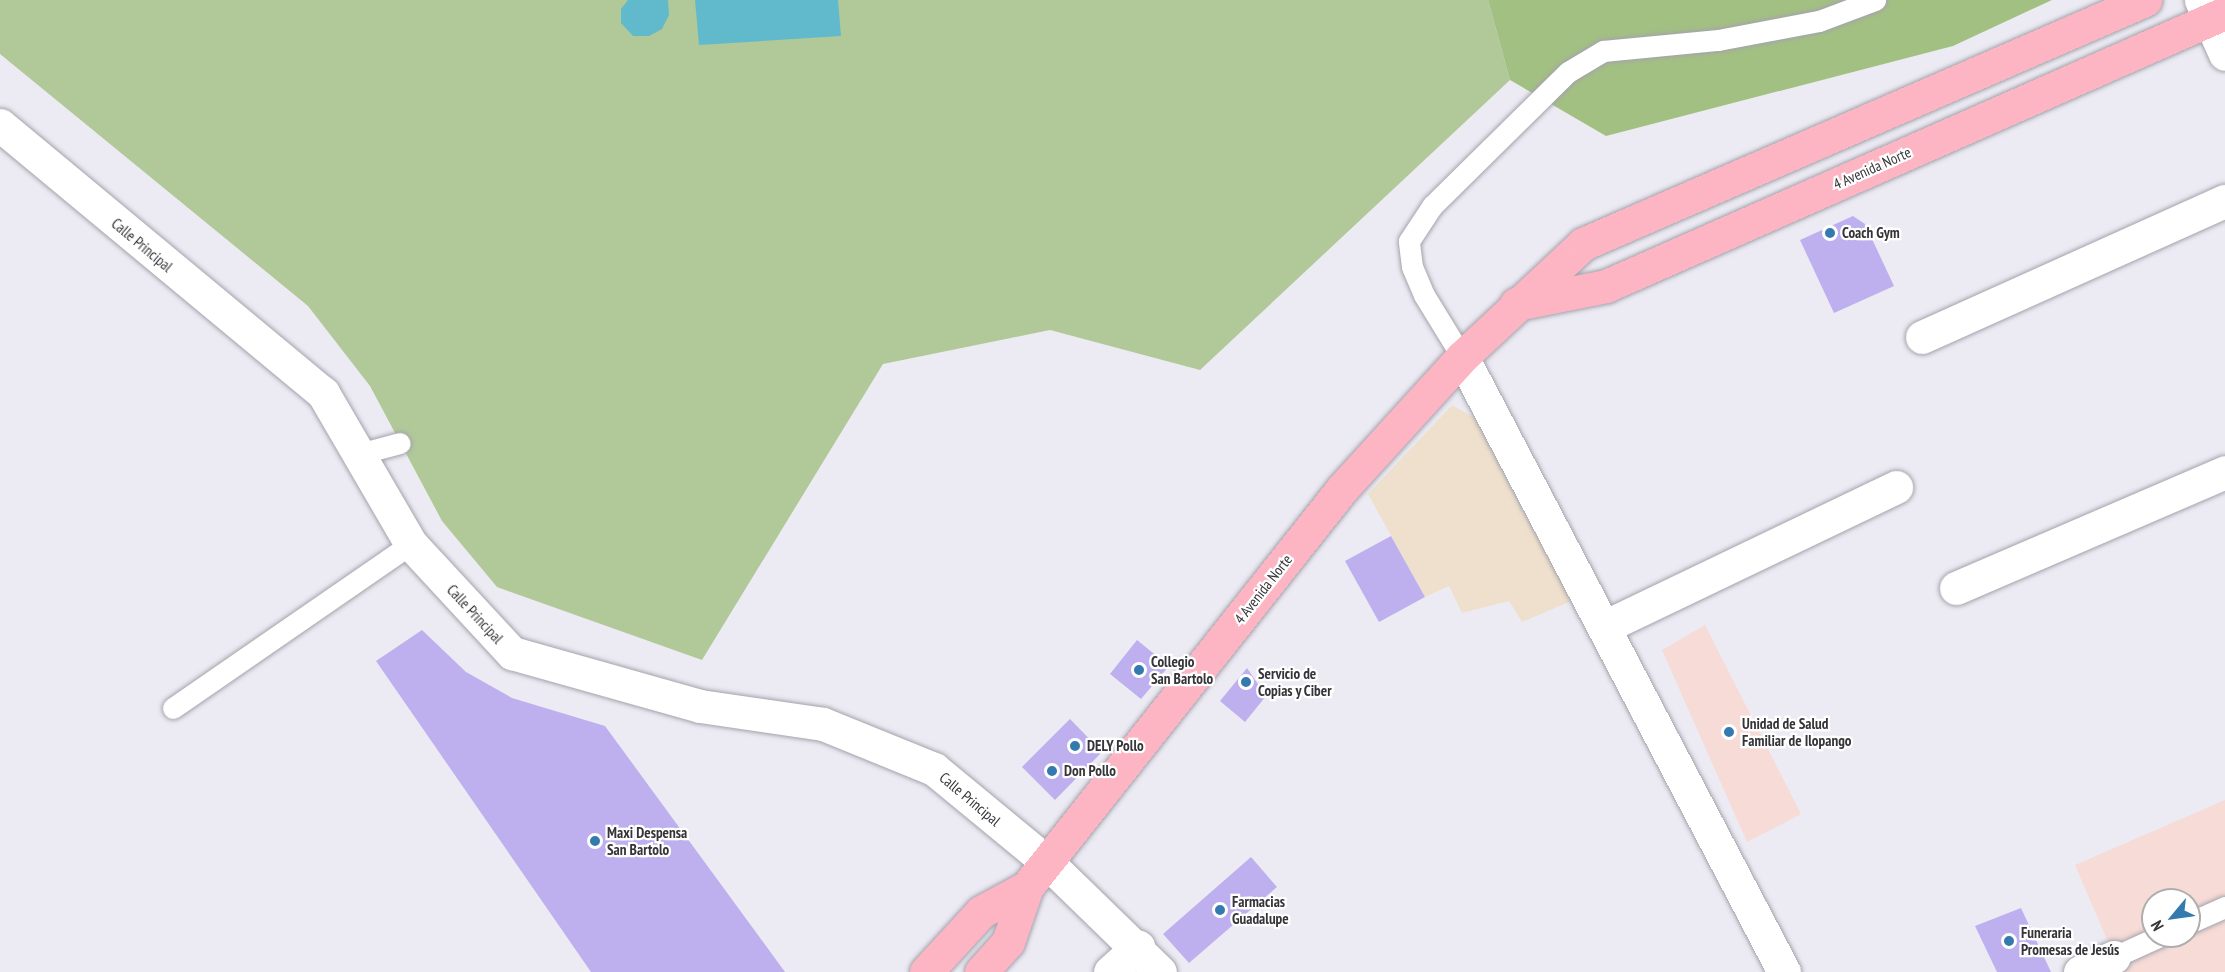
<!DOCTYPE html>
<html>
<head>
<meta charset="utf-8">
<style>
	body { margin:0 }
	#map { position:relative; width:2225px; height:972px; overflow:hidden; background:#ecebf4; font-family:"PT Sans Narrow",sans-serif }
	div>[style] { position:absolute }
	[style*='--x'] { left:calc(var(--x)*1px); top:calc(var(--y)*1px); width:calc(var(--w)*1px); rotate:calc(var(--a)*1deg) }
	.education>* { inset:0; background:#efe0cd }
	.medical>* { inset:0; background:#f6dbd7 }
	.green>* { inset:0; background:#b1c999 }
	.forest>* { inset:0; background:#a3c083 }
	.water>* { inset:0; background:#61bacc }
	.building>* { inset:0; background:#beafee }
	.roads { filter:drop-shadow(0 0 2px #a3a3ab) drop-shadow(0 0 2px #a3a3ab) }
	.lane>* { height:21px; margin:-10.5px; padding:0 10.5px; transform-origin:10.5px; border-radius:10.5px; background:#fff }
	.street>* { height:33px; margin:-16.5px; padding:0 16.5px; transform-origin:16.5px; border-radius:16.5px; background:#fff }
	.primary>* { height:33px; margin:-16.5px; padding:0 16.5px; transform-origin:16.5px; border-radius:16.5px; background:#fdb5c4 }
	.dots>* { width:16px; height:16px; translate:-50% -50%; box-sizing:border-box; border:3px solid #fff; border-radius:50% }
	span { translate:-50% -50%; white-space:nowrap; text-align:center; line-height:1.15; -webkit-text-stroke:4.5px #fff; paint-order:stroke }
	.street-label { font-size:15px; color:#353438 }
	.poi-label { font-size:15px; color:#353438; font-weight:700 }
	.left { translate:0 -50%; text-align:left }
	.north { position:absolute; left:2141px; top:888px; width:60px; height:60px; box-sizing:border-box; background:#fff; border:2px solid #aeaeaf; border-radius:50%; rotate:241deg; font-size:16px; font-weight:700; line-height:24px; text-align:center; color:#353438 }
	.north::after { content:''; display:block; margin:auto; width:21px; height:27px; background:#347aaf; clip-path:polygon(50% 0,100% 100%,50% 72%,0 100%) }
</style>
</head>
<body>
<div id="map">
	<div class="education">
		<div style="clip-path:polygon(1452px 405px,1482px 422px,1576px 599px,1522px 622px,1509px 601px,1462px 613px,1449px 586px,1425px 597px,1368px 494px)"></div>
	</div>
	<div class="medical">
		<div style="clip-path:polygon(1705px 625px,1801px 814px,1747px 842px,1662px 650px)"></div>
		<div style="clip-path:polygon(evenodd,2225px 800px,2225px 972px,2121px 972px,2075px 865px,2225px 800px,2153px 900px,2189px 900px,2189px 936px,2153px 936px,2153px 900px)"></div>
	</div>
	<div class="green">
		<div style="clip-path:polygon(0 0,1488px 0,1510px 80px,1200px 370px,1050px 330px,883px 364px,702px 660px,497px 587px,442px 521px,370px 386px,308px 306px,0 54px)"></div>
	</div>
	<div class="forest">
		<div style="clip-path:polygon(1488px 0,2052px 0,1953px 46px,1606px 136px,1510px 80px)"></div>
	</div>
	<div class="water">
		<div style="clip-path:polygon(628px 0,668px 0,669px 15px,662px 29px,649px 36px,633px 36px,621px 23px,621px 9px)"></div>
		<div style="clip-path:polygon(695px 0,838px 0,841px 36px,699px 45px)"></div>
	</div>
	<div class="building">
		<div style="clip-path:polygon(1853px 216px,1865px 224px,1894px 286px,1834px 313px,1800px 240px)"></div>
		<div style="clip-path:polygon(1391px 536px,1425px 597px,1379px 622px,1345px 561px)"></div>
		<div style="clip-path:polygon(422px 630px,466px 672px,512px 698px,605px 726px,785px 972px,591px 972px,376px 661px)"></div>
		<div style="clip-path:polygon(1137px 640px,1169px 666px,1141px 699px,1110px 674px)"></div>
		<div style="clip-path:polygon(1247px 668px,1266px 696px,1245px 722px,1220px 701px)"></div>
		<div style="clip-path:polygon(1070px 719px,1102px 752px,1055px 800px,1022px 767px)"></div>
		<div style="clip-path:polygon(1251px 857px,1277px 887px,1189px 963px,1163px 934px)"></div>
		<div style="clip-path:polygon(2021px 908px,2051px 972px,1997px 972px,1975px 926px)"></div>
	</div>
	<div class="roads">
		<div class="lane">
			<div style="--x:1462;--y:357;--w:73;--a:-121.5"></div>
			<div style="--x:1424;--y:295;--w:30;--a:-113"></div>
			<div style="--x:1412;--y:267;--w:26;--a:-97"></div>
			<div style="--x:1409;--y:241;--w:42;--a:-56.7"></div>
			<div style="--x:1432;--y:206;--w:191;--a:-44.6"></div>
			<div style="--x:1568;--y:72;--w:41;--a:-31"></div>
			<div style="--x:1603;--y:51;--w:116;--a:-5.5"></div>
			<div style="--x:1718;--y:40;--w:103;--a:-10.7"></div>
			<div style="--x:1819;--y:21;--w:60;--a:-20.6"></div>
			<div style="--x:359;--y:454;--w:42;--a:-15"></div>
			<div style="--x:173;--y:708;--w:289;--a:-34.6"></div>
			<div style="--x:2189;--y:923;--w:39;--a:-24"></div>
			<div style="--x:2114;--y:957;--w:51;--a:-24.5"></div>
		</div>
		<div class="street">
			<div style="--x:2201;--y:0;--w:59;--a:66"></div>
			<div style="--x:0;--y:125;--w:420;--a:39.7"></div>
			<div style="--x:323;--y:393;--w:175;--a:59.8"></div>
			<div style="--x:411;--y:544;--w:149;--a:47.2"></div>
			<div style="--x:512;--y:653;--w:195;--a:15.7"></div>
			<div style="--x:700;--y:706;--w:124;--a:8.3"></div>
			<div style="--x:823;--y:724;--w:120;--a:22.1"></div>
			<div style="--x:934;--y:769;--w:148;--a:39.5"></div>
			<div style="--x:1048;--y:863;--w:156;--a:44.2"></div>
			<div style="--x:1922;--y:337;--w:332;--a:-24.2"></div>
			<div style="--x:1462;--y:357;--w:694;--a:62.36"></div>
			<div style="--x:1956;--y:588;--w:293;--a:-23.3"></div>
			<div style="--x:1604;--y:627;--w:324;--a:-25.6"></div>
			<div style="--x:1110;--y:972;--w:38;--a:-42"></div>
			<div style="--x:2080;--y:972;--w:37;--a:-24"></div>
		</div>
		<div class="primary">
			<div style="--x:1516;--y:304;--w:92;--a:-11.3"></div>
			<div style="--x:1606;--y:286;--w:677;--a:-23.8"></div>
			<div style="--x:926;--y:972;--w:81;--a:-47.5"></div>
			<div style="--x:981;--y:912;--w:52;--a:-28.5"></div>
			<div style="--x:1027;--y:887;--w:508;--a:-51.64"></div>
			<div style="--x:1342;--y:489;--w:178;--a:-47.7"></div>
			<div style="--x:1462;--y:357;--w:166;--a:-43"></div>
			<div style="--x:1583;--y:244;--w:613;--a:-23.47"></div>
			<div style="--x:981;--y:972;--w:40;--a:-48"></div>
			<div style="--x:1008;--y:942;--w:58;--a:-70.9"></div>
		</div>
	</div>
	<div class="dots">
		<div style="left:1830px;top:233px;background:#347aaf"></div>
		<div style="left:1139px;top:670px;background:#347aaf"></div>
		<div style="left:1246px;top:682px;background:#347aaf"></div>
		<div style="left:1729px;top:732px;background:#347aaf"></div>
		<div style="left:1075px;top:746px;background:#347aaf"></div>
		<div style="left:1052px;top:771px;background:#347aaf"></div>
		<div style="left:595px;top:841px;background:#347aaf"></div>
		<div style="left:1220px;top:910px;background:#347aaf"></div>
		<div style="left:2009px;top:941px;background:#347aaf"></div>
	</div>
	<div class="street-label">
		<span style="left:1872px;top:168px;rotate:-24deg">4 Avenida Norte</span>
		<span style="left:142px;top:245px;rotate:40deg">Calle Principal</span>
		<span style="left:1263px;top:589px;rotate:-52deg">4 Avenida Norte</span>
		<span style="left:475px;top:614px;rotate:47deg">Calle Principal</span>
		<span style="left:970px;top:799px;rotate:40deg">Calle Principal</span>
	</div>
	<div class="poi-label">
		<span class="left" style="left:1842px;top:233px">Coach Gym</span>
		<span class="left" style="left:1151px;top:670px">Collegio<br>San Bartolo</span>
		<span class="left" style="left:1258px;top:682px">Servicio de<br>Copias y Ciber</span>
		<span class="left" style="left:1742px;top:732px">Unidad de Salud<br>Familiar de Ilopango</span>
		<span class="left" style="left:1087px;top:746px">DELY Pollo</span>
		<span class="left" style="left:1064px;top:771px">Don Pollo</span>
		<span class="left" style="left:607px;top:841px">Maxi Despensa<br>San Bartolo</span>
		<span class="left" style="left:1232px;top:910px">Farmacias<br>Guadalupe</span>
		<span class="left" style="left:2021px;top:941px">Funeraria<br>Promesas de Jesús</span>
	</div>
	<div class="north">N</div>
</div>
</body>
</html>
